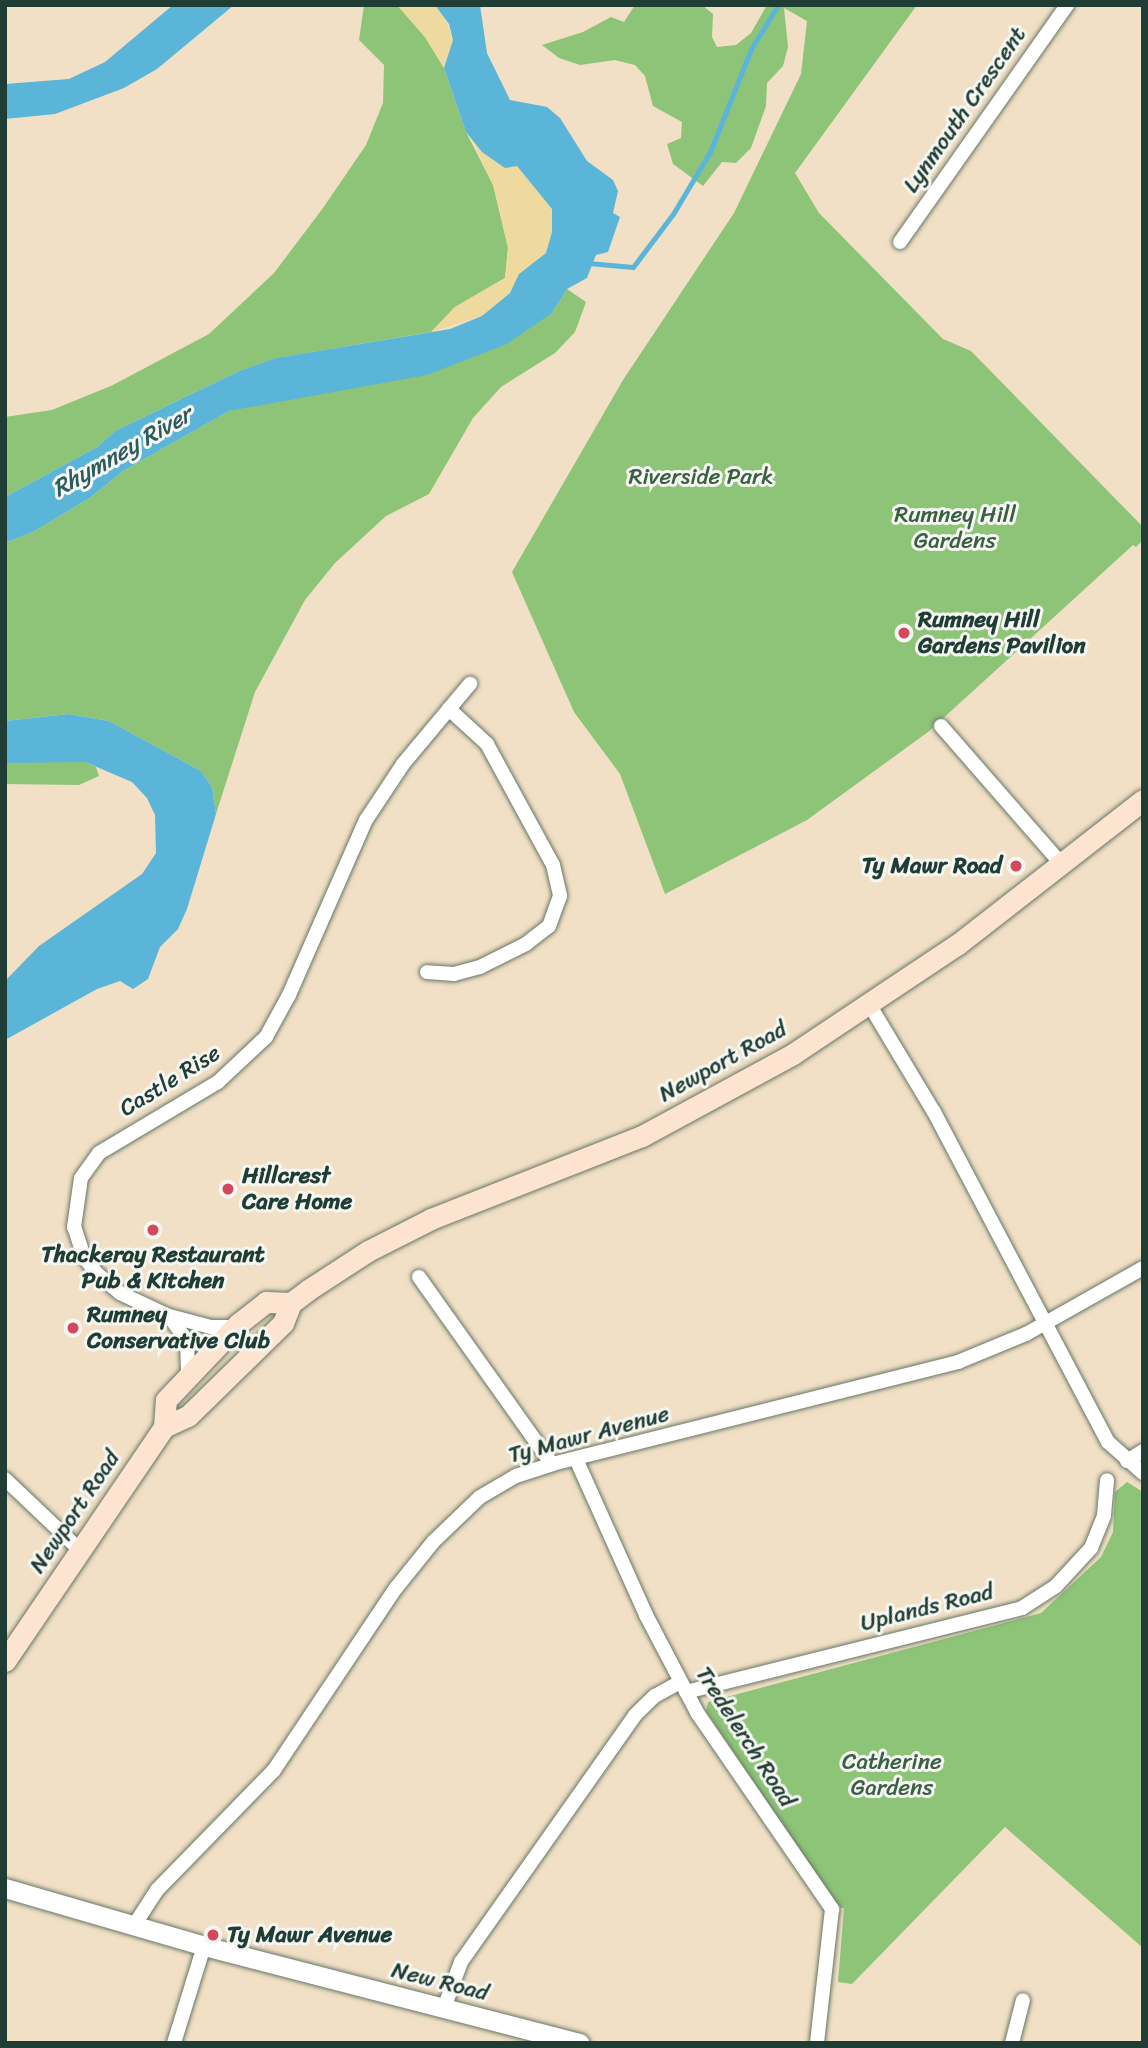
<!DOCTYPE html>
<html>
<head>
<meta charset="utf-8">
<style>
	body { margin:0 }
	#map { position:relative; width:1148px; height:2048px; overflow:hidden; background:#f1e0c5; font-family:Sriracha,sans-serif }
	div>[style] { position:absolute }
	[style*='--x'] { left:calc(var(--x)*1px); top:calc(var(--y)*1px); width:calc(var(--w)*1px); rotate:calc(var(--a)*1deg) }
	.green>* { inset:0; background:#8dc477 }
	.sand>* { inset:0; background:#eeda9e }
	.water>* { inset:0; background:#5bb5d9 }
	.stream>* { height:5px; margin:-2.5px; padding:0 2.5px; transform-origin:2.5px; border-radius:2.5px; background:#5bb5d9 }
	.roads { filter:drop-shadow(0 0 2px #687667) drop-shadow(0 0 2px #687667) }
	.minor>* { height:14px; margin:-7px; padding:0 7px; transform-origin:7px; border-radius:7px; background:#fff }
	.tertiary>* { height:19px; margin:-9.5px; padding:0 9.5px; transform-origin:9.5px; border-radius:9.5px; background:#fff }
	.secondary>* { height:21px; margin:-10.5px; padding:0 10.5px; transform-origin:10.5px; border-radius:10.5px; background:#fde4d1 }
	.dots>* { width:19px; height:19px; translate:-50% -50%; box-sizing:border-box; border:4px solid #f6f6f2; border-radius:50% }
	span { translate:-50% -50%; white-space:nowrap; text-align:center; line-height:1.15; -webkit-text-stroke:6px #f6f6f2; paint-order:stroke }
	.street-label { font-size:23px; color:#1f3d34 }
	.park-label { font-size:23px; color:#3a5f45 }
	.poi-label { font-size:23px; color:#1f3d34; font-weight:700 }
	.left { translate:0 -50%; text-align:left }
	.right { translate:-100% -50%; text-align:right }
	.water-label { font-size:24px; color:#2e5b5d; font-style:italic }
	.frame { position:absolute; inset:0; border:7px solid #1f3d34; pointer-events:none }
</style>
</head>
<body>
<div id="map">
	<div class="green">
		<div style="clip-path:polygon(364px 5px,397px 5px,425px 37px,444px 68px,466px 132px,493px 185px,508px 248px,505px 278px,455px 307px,431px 332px,277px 358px,239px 371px,115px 431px,97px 447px,5px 497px,5px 417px,52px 410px,113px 385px,209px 334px,274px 273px,323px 208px,366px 145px,383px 103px,384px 65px,359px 40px)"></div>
		<div style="clip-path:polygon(635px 5px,702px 5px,713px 14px,712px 37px,717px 47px,736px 45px,751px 33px,767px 5px,917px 5px,795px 173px,819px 213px,943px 339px,971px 351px,1143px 527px,1143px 540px,1136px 547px,1133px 545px,928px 732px,807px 820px,665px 894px,620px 774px,574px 712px,512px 572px,623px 380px,734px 213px,801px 74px,807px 21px,784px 8px,788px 47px,783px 66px,767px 83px,766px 106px,751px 148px,736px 163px,722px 162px,703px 186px,673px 164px,667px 144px,681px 138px,682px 122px,653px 106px,645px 76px,635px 65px,615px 60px,580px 65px,559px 58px,542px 45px,583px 32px,611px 17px,624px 22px)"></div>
		<div style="clip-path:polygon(567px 289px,586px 302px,575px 332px,555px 353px,501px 387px,473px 418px,429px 494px,386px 516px,335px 563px,305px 600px,255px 692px,216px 814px,212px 787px,201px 771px,109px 721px,69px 714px,5px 721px,5px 543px,35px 531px,91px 497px,123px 471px,229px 411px,296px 395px,552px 313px)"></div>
		<div style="clip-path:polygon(48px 760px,85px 762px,96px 767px,99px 776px,79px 785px,5px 784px,5px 763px)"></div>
		<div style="clip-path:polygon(1127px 1482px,1143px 1492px,1143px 1948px,1005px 1827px,852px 1984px,838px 1982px,844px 1908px,839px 1908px,706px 1711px,708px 1702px,1041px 1613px,1101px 1557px,1113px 1532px,1115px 1492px)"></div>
	</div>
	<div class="sand">
		<div style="clip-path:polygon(397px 5px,435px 5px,443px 12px,453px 40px,444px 68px,425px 37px)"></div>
		<div style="clip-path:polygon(472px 139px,505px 168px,517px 165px,552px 209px,552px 232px,546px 253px,519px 274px,510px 293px,482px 316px,431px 332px,455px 307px,505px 278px,508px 248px,502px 220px,493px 185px)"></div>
	</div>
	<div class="water">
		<div style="clip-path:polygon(173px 5px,234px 5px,157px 69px,124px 88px,55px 114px,5px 119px,5px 84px,69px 79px,105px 62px)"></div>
		<div style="clip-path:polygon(435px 5px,480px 5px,487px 53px,510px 100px,547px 107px,560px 118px,587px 161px,613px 180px,618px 191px,613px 213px,620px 217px,608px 252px,596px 255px,587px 278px,567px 289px,552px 313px,507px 344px,427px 375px,229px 411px,123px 471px,91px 497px,35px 531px,5px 543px,5px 497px,97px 447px,115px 431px,239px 371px,276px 358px,450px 329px,482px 316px,510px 293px,519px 274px,546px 253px,552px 232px,552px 209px,517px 166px,505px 168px,482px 152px,466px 132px,444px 68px,453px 40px,449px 24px)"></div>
		<div style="clip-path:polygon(69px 714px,109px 721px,201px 771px,212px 787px,216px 814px,187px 909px,178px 929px,160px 947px,148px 979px,133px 989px,120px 981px,97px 989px,5px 1040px,5px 981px,39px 946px,142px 874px,156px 853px,155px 815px,147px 798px,132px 782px,85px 762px,5px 763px,5px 721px)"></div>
	</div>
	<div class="stream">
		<div style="--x:588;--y:263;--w:45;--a:5.1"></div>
		<div style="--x:633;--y:267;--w:66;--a:-53"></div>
		<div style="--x:673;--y:214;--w:72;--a:-59.2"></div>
		<div style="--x:710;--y:152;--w:111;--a:-68.3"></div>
		<div style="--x:751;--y:49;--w:52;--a:-58.5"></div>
	</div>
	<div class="roads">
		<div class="minor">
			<div style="--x:900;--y:242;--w:290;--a:-54.8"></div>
			<div style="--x:449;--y:709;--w:33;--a:-50"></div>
			<div style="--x:941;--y:726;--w:186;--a:48.9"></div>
			<div style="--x:869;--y:1004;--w:126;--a:59"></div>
			<div style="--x:934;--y:1112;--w:373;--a:62.2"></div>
			<div style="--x:1108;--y:1442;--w:47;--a:41.5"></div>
			<div style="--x:419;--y:1277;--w:229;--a:54.6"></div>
			<div style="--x:169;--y:1316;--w:31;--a:54"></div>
			<div style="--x:187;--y:1341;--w:33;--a:88"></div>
			<div style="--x:236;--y:1327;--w:25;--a:180"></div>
			<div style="--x:211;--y:1327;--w:43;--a:-165.3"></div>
			<div style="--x:169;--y:1316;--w:54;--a:-154.9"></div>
			<div style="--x:120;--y:1293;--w:30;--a:-140"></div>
			<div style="--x:97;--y:1274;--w:21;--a:-127"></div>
			<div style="--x:84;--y:1257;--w:32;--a:-108"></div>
			<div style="--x:74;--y:1227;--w:49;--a:-81.9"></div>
			<div style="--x:81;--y:1178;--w:31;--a:-54"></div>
			<div style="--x:99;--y:1153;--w:139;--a:-30.8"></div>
			<div style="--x:218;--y:1082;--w:66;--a:-43.2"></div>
			<div style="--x:266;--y:1037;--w:48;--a:-61.3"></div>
			<div style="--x:289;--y:995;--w:191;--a:-66.3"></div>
			<div style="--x:366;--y:820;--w:67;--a:-56.5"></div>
			<div style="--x:403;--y:764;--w:72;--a:-50.1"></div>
			<div style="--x:449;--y:709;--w:52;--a:42.6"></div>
			<div style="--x:487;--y:744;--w:138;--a:61.4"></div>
			<div style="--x:553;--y:865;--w:32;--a:77"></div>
			<div style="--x:560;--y:896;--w:32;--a:110"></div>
			<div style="--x:549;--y:926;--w:29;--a:142"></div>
			<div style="--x:526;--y:944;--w:51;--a:153.4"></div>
			<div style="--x:480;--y:967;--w:27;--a:165"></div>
			<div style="--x:454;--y:974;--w:27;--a:-176"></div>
			<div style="--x:576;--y:1459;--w:171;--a:65.8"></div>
			<div style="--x:646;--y:1615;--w:112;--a:62.3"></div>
			<div style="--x:698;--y:1714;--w:237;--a:55.5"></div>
			<div style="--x:832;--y:1909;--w:135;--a:96.4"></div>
			<div style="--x:1127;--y:1461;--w:19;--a:-32"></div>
			<div style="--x:5;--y:1479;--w:105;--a:43.5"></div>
			<div style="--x:686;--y:1692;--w:346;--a:-14"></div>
			<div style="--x:1022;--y:1608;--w:40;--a:-32.9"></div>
			<div style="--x:1056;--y:1586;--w:52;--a:-47.4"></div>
			<div style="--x:1091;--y:1548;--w:35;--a:-68"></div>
			<div style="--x:1104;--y:1515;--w:35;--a:-85"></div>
			<div style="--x:133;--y:1927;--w:44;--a:-57"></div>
			<div style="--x:157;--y:1890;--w:168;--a:-45.7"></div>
			<div style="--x:274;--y:1770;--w:219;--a:-56.2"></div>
			<div style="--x:396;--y:1588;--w:59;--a:-51.2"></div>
			<div style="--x:433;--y:1542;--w:65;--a:-43.8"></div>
			<div style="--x:480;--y:1497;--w:42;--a:-30.3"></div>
			<div style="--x:516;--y:1476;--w:38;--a:-18"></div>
			<div style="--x:552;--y:1464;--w:419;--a:-14.1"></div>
			<div style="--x:958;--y:1362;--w:74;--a:-22.4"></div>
			<div style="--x:1026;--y:1334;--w:134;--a:-29.4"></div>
			<div style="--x:444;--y:2008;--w:49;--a:-69.7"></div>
			<div style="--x:461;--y:1962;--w:302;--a:-54.8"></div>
			<div style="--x:635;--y:1715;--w:28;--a:-44"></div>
			<div style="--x:655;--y:1696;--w:29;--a:-29"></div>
			<div style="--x:174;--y:2043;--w:102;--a:-72.8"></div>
			<div style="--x:1012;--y:2043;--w:44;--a:-75.7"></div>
		</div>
		<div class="tertiary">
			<div style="--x:5;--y:1888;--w:207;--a:16.2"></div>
			<div style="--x:204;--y:1946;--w:388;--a:14.5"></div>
		</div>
		<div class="secondary">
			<div style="--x:164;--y:1427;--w:27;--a:-86"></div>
			<div style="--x:166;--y:1400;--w:105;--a:-46.5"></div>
			<div style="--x:238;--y:1324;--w:36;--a:-38"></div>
			<div style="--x:266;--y:1302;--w:25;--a:2"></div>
			<div style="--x:5;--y:1661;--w:283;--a:-55.8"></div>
			<div style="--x:164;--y:1427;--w:26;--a:-25"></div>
			<div style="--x:188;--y:1416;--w:133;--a:-44.4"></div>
			<div style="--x:283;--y:1323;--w:22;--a:-68"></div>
			<div style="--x:291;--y:1303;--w:21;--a:-37"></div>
			<div style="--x:308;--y:1290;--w:72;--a:-33"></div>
			<div style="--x:368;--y:1251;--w:71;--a:-26.9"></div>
			<div style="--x:431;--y:1219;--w:227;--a:-21.5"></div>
			<div style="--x:642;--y:1136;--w:172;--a:-28.5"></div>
			<div style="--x:793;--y:1054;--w:198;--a:-33.7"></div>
			<div style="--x:958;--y:944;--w:234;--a:-37.9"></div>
		</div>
	</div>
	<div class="dots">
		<div style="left:904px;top:633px;background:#d1495b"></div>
		<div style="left:1016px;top:866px;background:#d1495b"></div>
		<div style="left:228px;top:1189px;background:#d1495b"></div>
		<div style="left:153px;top:1230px;background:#d1495b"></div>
		<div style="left:73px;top:1328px;background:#d1495b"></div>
		<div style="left:213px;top:1935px;background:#d1495b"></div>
	</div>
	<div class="street-label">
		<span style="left:965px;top:110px;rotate:-55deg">Lynmouth Crescent</span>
		<span style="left:723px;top:1062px;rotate:-29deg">Newport Road</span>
		<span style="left:170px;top:1081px;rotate:-32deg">Castle Rise</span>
		<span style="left:589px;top:1435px;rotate:-15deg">Ty Mawr Avenue</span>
		<span style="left:75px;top:1512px;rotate:-56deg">Newport Road</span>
		<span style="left:927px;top:1608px;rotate:-14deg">Uplands Road</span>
		<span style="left:745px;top:1737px;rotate:57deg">Tredelerch Road</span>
		<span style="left:440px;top:1982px;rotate:14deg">New Road</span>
	</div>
	<div class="park-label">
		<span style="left:701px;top:477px">Riverside Park</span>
		<span style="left:955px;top:528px">Rumney Hill<br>Gardens</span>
		<span style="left:892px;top:1775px">Catherine<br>Gardens</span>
	</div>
	<div class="poi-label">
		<span class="left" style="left:918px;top:633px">Rumney Hill<br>Gardens Pavilion</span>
		<span class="right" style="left:1002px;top:866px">Ty Mawr Road</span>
		<span class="left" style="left:242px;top:1189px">Hillcrest<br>Care Home</span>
		<span style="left:153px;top:1268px">Thackeray Restaurant<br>Pub &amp; Kitchen</span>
		<span class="left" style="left:87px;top:1328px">Rumney<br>Conservative Club</span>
		<span class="left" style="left:227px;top:1935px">Ty Mawr Avenue</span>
	</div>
	<div class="water-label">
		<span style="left:122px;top:452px;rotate:-30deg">Rhymney River</span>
	</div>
	<div class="frame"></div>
</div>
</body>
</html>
